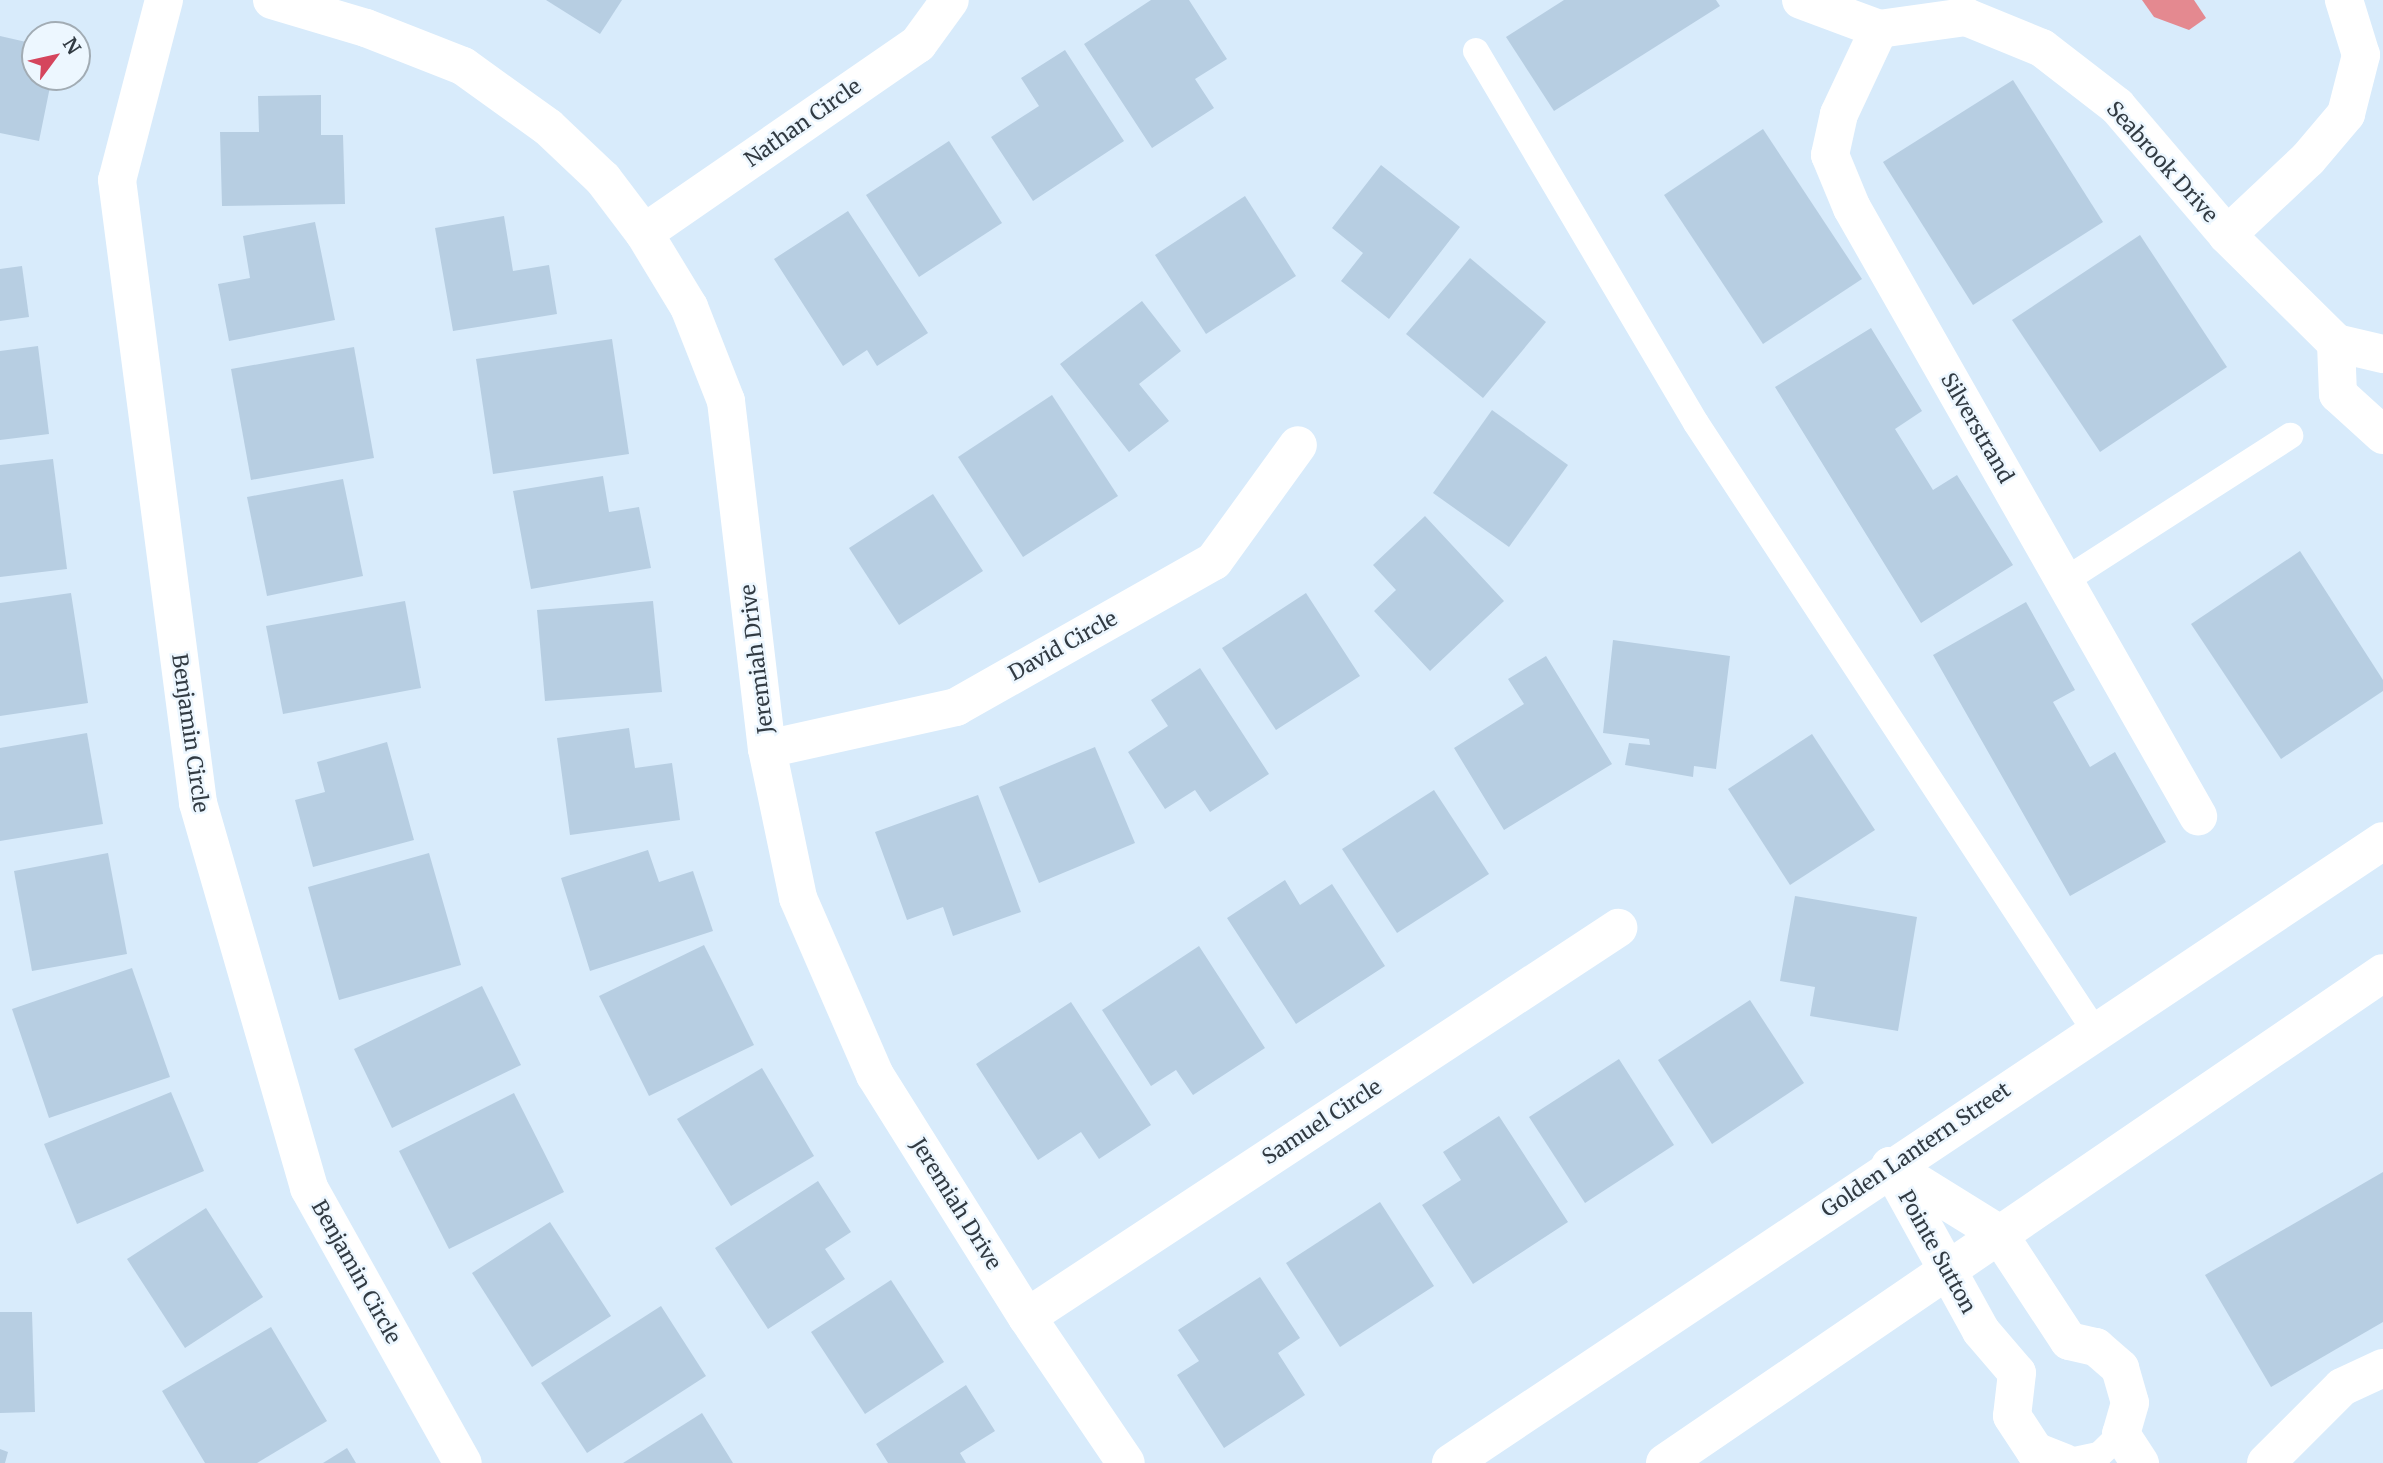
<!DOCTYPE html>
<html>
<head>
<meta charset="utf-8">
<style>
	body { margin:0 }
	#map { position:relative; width:2383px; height:1463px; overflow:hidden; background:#d8ebfb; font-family:Merriweather,serif }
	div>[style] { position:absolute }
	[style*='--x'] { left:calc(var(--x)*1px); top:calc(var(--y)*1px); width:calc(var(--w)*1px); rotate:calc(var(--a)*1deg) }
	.water>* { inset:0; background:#e48990 }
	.building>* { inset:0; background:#b7cee2 }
	.service>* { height:26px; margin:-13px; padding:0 13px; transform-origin:13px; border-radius:13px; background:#fff }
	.minor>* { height:38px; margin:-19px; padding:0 19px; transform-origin:19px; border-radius:19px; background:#fff }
	.primary>* { height:38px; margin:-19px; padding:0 19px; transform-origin:19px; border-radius:19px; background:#fff }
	span { translate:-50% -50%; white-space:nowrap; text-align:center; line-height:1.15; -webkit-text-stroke:5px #edf7ff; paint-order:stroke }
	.street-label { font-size:21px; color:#323b43 }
	.north { position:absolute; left:21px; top:21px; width:70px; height:70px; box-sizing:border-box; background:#edf7ff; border:2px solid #a2acb4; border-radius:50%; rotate:57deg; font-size:19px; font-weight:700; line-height:28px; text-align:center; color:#323b43 }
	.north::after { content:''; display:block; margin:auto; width:24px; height:32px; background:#d5455d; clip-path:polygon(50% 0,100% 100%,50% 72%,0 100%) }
</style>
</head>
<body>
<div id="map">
	<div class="water">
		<div style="clip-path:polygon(2142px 0,2194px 0,2206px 18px,2189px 30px,2154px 17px)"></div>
	</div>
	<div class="building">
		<div style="clip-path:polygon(546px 0,622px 0,600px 34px)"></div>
		<div style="clip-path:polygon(1151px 0,1189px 0,1227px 59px,1195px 79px,1214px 108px,1152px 148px,1084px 44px)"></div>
		<div style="clip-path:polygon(1564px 0,1716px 0,1720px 6px,1554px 111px,1506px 37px)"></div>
		<div style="clip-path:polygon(0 36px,35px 44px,35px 77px,52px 77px,39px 141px,0 133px)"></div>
		<div style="clip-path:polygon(1065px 50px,1124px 141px,1033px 201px,991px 137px,1039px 106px,1021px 78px)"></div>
		<div style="clip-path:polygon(2013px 80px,2103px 222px,1973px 305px,1883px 162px)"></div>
		<div style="clip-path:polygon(321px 95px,321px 135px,343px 135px,345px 204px,222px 206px,220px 132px,259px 132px,258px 96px)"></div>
		<div style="clip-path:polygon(1763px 129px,1862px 279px,1763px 344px,1664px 195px)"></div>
		<div style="clip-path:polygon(949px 141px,1002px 223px,919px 277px,866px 195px)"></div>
		<div style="clip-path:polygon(1381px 165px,1460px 227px,1389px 319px,1341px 281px,1363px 253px,1332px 228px)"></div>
		<div style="clip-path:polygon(1245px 196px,1296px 276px,1206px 334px,1155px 255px)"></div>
		<div style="clip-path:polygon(848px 211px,928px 333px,877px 366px,867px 350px,843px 366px,774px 259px)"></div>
		<div style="clip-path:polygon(504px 216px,513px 271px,549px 265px,557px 314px,453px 331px,435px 228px)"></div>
		<div style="clip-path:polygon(315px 222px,335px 320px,229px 341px,218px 284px,250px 278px,243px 236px)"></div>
		<div style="clip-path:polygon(2140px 235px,2227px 367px,2100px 452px,2012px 320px)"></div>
		<div style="clip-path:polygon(1470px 258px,1546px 322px,1483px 398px,1406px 334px)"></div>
		<div style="clip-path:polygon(22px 266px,29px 317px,0 321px,0 269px)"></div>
		<div style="clip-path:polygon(1142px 301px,1181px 351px,1139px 384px,1169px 421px,1129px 452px,1060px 364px)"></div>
		<div style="clip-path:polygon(1871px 328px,1922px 411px,1895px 429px,1933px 490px,1957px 475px,2013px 565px,1921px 623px,1775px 387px)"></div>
		<div style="clip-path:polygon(612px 339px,629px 454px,493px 474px,476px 359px)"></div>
		<div style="clip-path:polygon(38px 346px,49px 434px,0 440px,0 351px)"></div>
		<div style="clip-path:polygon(354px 347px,374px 458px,251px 480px,231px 369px)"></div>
		<div style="clip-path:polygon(1052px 395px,1118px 496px,1023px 557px,958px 457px)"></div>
		<div style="clip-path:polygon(1492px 410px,1568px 465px,1509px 547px,1433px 493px)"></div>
		<div style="clip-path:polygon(53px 459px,67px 569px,0 577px,0 465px)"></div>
		<div style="clip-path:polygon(603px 476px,609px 512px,639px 507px,651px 568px,531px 589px,513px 491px)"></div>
		<div style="clip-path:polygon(343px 479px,363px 576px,267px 596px,247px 497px)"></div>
		<div style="clip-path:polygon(933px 494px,983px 571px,899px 625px,849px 548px)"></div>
		<div style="clip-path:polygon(1425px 516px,1504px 601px,1430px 671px,1374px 611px,1396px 590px,1373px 565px)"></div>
		<div style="clip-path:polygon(2300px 551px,2383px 680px,2383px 691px,2281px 759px,2191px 624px)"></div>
		<div style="clip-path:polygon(71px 593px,88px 703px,0 716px,0 603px)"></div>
		<div style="clip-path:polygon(1306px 593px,1360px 676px,1276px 730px,1222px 648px)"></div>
		<div style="clip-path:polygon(405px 601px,421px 688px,283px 714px,266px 626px)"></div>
		<div style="clip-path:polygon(653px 601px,662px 692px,545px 701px,537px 610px)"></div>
		<div style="clip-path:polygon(2026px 602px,2075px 690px,2053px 702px,2090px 767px,2115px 752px,2166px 842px,2070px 896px,1933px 655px)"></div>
		<div style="clip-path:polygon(1613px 640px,1730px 656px,1716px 769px,1694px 766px,1693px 777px,1625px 765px,1629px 743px,1650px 745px,1649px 739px,1603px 733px)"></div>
		<div style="clip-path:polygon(1546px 656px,1612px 764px,1504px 830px,1454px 748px,1524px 704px,1508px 679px)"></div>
		<div style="clip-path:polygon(1200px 668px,1269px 774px,1210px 812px,1195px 790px,1165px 809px,1128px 752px,1168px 726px,1151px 700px)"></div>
		<div style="clip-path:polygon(629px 728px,635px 768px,672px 763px,680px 820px,570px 835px,557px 738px)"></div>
		<div style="clip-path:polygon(87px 733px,103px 824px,0 841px,0 748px)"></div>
		<div style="clip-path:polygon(1812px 734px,1875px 830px,1790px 885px,1728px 789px)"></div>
		<div style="clip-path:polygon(387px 742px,414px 840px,313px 867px,295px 800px,325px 792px,317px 762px)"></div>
		<div style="clip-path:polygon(1095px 747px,1135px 843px,1039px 883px,999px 787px)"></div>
		<div style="clip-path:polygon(1434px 790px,1489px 874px,1397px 933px,1342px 849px)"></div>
		<div style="clip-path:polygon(978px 795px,1021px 912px,953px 936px,943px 907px,907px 920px,875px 832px)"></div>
		<div style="clip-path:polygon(648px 850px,659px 882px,693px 871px,713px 931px,590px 971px,561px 878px)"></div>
		<div style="clip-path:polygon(108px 853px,127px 954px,32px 971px,14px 871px)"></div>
		<div style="clip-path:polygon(429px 853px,461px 965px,339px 1000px,308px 887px)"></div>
		<div style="clip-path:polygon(1285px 880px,1300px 905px,1332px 884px,1385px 966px,1296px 1024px,1227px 918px)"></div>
		<div style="clip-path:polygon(1795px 896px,1917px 917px,1898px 1031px,1810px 1016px,1815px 987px,1780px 981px)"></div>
		<div style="clip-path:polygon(704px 945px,754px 1045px,649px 1096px,599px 996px)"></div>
		<div style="clip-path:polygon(1199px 946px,1265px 1048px,1193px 1095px,1176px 1070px,1151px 1086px,1102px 1010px)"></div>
		<div style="clip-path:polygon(132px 968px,170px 1077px,49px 1118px,12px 1009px)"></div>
		<div style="clip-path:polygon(482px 986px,521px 1065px,392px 1128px,354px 1049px)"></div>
		<div style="clip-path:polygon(1750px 1000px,1804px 1083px,1712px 1144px,1658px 1060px)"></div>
		<div style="clip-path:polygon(1071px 1002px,1151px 1125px,1099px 1159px,1081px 1132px,1038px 1160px,976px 1064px)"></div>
		<div style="clip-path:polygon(1619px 1059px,1674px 1145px,1585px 1203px,1529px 1117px)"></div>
		<div style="clip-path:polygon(762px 1068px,814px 1156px,731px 1206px,677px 1119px)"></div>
		<div style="clip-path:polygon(171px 1092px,204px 1171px,77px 1224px,44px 1144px)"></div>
		<div style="clip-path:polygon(514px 1093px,564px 1192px,449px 1249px,399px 1151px)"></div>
		<div style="clip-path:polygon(1499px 1116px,1568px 1222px,1473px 1284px,1422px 1205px,1461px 1180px,1443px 1152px)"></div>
		<div style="clip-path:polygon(2383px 1172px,2383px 1322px,2271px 1387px,2205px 1275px)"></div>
		<div style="clip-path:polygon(818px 1181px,851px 1232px,825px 1249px,845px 1279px,768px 1329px,715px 1248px)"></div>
		<div style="clip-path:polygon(1380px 1202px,1434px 1286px,1340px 1347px,1286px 1263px)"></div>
		<div style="clip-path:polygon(206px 1208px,263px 1297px,185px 1348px,127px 1259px)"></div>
		<div style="clip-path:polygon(550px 1222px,611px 1316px,532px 1367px,472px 1273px)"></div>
		<div style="clip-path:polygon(1260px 1277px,1300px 1338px,1278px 1353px,1305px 1395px,1224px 1448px,1177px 1375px,1199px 1361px,1178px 1330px)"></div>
		<div style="clip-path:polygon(891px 1280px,944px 1362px,865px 1414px,811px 1332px)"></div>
		<div style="clip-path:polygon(661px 1306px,706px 1376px,587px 1453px,541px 1383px)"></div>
		<div style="clip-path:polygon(0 1312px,32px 1312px,35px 1412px,0 1413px)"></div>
		<div style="clip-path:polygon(271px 1327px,327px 1421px,257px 1463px,205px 1463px,162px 1391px)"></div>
		<div style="clip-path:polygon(966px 1385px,995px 1431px,960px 1453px,966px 1463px,888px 1463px,876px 1444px)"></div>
		<div style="clip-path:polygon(702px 1413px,733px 1463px,623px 1463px)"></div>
		<div style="clip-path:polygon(347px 1448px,356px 1463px,323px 1463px)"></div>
		<div style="clip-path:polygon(0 1449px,8px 1452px,5px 1463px,0 1463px)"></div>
	</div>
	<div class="service">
		<div style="--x:1476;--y:51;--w:432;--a:59.4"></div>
		<div style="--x:1696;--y:423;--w:727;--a:56.73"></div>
		<div style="--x:2064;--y:581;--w:269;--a:-32.7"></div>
		<div style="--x:2065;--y:1462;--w:35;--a:-12"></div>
		<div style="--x:2099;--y:1455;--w:30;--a:-44"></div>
	</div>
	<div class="minor">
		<div style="--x:164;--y:0;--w:186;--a:104.6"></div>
		<div style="--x:117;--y:180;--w:628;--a:82.59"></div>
		<div style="--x:198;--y:803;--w:401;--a:73.9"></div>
		<div style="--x:309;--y:1188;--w:315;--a:60.8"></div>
		<div style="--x:272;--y:0;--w:98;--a:16.6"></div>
		<div style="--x:366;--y:28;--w:104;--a:21.4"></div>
		<div style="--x:463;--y:66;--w:105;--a:35.7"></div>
		<div style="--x:548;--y:127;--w:76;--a:43.4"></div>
		<div style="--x:603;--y:179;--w:68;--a:52.8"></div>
		<div style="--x:644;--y:233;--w:87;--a:58.7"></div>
		<div style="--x:689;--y:307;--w:101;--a:68.5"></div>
		<div style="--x:726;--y:401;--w:350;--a:83.3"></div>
		<div style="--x:767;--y:749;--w:152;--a:78.2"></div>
		<div style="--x:798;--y:898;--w:193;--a:66.5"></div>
		<div style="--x:875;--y:1075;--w:286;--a:57.9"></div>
		<div style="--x:1027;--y:1317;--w:176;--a:55.9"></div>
		<div style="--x:1801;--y:0;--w:83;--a:20.4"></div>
		<div style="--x:1879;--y:29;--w:88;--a:-7.9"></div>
		<div style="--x:1966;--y:17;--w:82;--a:22.2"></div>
		<div style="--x:2042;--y:48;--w:95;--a:37.7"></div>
		<div style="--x:2117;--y:106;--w:170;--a:49.5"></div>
		<div style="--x:2227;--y:235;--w:153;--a:44.7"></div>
		<div style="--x:2336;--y:343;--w:48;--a:13.2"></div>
		<div style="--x:1879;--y:29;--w:94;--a:115.2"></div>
		<div style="--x:1839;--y:114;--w:42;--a:102.4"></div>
		<div style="--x:1830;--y:155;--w:57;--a:67.5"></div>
		<div style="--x:1852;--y:208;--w:700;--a:60.36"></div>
		<div style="--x:644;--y:233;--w:333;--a:-34.6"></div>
		<div style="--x:918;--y:44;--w:54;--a:-54"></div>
		<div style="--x:2227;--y:235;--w:111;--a:-43.2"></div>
		<div style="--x:2308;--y:159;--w:59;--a:-49.8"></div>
		<div style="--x:2346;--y:114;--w:61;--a:-75.7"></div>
		<div style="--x:2361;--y:55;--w:58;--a:-107.2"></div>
		<div style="--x:2336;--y:343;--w:51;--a:87.8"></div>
		<div style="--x:2338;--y:394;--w:61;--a:42.3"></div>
		<div style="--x:767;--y:749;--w:194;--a:-12.5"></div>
		<div style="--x:956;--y:707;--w:296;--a:-29.5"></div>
		<div style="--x:1214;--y:561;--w:143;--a:-54.1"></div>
		<div style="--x:1890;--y:1166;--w:127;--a:31.8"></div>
		<div style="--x:1998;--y:1233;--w:129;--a:56.7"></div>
		<div style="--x:2069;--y:1341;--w:28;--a:13"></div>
		<div style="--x:2096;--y:1347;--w:32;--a:41"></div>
		<div style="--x:2120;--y:1368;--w:36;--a:74"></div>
		<div style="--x:2130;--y:1403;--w:32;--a:106"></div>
		<div style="--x:2121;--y:1434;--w:35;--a:57"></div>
		<div style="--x:1890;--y:1166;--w:188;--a:61.1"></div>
		<div style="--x:1981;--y:1331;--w:55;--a:49.4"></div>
		<div style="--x:2017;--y:1373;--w:43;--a:96.6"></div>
		<div style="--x:2012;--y:1416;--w:42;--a:56.7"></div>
		<div style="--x:2035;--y:1451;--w:32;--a:22"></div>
		<div style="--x:1027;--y:1317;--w:708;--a:-33.35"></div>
		<div style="--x:2266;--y:1463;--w:107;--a:-45"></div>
		<div style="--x:2342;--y:1387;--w:45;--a:-24.9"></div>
	</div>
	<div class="primary">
		<div style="--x:1451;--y:1463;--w:1120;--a:-33.72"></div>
		<div style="--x:1665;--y:1463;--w:869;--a:-34.31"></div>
	</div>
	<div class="street-label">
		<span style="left:803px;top:123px;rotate:-35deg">Nathan Circle</span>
		<span style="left:2162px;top:162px;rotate:48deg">Seabrook Drive</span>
		<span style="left:1977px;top:428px;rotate:60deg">Silverstrand</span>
		<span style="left:1063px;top:646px;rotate:-29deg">David Circle</span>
		<span style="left:757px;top:659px;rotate:-97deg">Jeremiah Drive</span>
		<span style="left:190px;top:733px;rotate:82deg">Benjamin Circle</span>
		<span style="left:1322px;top:1122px;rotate:-33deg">Samuel Circle</span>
		<span style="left:1916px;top:1150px;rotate:-34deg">Golden Lantern Street</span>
		<span style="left:956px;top:1204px;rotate:58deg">Jeremiah Drive</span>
		<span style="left:1937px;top:1252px;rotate:61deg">Pointe Sutton</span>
		<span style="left:356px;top:1272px;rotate:61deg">Benjamin Circle</span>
	</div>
	<div class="north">N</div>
</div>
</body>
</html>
